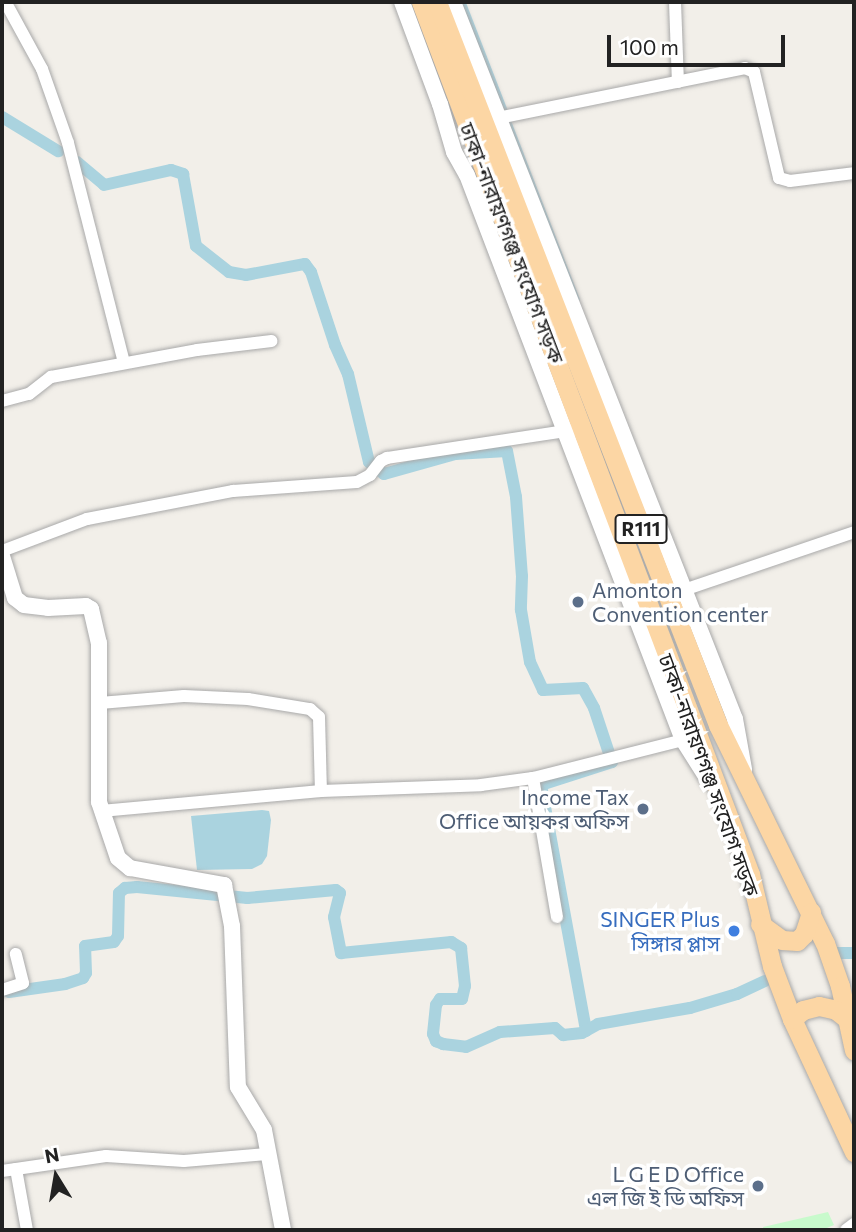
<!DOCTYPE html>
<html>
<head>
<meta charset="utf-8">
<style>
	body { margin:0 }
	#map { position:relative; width:856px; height:1232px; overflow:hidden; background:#f2efe9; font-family:Commissioner,"Noto Sans Bengali",sans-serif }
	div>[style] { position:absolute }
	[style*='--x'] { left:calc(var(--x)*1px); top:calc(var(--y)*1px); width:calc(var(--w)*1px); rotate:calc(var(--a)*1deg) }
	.park>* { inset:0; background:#c8facc }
	.water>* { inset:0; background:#aad3df }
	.stream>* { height:3.5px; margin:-1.75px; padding:0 1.75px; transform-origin:1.75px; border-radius:1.75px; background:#aad3df }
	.canal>* { height:12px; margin:-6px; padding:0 6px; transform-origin:6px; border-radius:6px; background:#aad3df }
	.roads { filter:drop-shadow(0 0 2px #a9a9a9) drop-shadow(0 0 2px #a9a9a9) }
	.minor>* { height:12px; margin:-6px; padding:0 6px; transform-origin:6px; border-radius:6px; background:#fff }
	.tertiary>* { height:16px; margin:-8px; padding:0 8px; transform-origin:8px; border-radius:8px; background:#fff }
	.primary>* { height:19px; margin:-9.5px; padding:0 9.5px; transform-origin:9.5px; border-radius:9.5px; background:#fcd6a4 }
	.dots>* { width:19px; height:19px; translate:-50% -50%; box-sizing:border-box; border:4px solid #fff; border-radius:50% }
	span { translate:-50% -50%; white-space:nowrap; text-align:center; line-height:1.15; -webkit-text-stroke:7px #fff; paint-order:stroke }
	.shield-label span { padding:2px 5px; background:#fff; border:2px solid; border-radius:5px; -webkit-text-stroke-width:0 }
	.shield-label { font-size:19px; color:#222; font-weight:700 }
	.street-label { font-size:21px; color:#222 }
	.service-label { font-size:21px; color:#4e5e75 }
	.left { translate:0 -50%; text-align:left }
	.right { translate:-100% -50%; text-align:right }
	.shop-label { font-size:21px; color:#366cbe }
	.frame { position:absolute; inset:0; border:4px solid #222; pointer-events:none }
	.north { position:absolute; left:21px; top:1141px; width:70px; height:70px; -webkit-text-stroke:5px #fff; paint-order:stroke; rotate:349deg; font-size:19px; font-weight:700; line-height:28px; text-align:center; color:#222 }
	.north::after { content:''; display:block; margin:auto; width:24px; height:32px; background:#222; clip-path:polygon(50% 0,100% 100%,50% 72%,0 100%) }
	.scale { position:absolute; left:607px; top:35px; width:178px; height:32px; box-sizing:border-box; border:4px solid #222; border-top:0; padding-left:9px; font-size:21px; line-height:24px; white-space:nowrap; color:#222; -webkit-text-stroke:5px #fff; paint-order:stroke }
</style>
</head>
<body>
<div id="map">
	<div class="park">
		<div style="clip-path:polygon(828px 1212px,834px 1225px,822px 1230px,764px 1230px,763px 1227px)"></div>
	</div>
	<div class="water">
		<div style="clip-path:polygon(262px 810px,269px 811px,271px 820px,267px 856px,262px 864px,252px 869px,197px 870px,191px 816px)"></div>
	</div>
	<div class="stream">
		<div style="--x:464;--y:2;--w:119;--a:68.8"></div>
		<div style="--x:509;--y:120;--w:192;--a:68.9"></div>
	</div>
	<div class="canal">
		<div style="--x:2;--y:117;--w:66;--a:31.3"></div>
		<div style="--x:77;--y:162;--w:35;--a:40"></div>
		<div style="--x:104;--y:185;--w:69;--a:-12.6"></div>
		<div style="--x:171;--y:170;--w:13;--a:18"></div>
		<div style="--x:183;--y:174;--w:73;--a:79.8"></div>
		<div style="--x:196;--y:246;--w:42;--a:38.2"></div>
		<div style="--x:229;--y:272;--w:17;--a:10"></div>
		<div style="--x:246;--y:275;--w:60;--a:-10.6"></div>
		<div style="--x:305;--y:264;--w:10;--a:53"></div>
		<div style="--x:311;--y:272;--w:77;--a:71.8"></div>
		<div style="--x:335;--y:345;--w:32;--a:66"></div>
		<div style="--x:348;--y:374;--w:90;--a:76.6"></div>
		<div style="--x:369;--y:462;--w:19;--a:39"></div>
		<div style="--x:384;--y:474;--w:74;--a:-15.7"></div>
		<div style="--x:455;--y:454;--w:52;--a:-3.3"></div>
		<div style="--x:507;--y:451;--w:47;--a:78.9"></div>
		<div style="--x:516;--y:497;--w:79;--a:85.7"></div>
		<div style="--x:522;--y:576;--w:34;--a:92"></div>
		<div style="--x:521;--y:610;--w:53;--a:80.2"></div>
		<div style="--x:530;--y:662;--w:31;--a:65"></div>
		<div style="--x:543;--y:690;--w:40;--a:-2.9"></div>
		<div style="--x:583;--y:688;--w:23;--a:61"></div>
		<div style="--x:594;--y:708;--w:57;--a:71.6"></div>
		<div style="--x:612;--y:762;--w:75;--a:162.1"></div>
		<div style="--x:541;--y:785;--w:250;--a:79.6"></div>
		<div style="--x:837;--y:953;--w:17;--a:0"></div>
		<div style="--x:9;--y:992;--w:57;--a:-8.1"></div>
		<div style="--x:65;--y:984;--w:19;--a:-18"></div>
		<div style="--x:83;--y:978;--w:6;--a:-59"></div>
		<div style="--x:86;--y:973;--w:27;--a:-92"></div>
		<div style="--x:85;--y:946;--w:29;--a:-8"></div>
		<div style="--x:114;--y:942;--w:7;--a:-56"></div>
		<div style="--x:118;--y:936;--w:43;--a:-88.7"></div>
		<div style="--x:119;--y:893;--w:8;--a:-40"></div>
		<div style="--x:125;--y:888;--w:12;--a:-5"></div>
		<div style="--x:137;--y:887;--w:111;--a:5.7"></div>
		<div style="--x:247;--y:898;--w:89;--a:-5.1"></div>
		<div style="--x:336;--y:890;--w:5;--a:37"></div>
		<div style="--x:340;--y:893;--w:25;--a:104"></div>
		<div style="--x:334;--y:917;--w:37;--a:79"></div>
		<div style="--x:341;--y:953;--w:111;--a:-5.7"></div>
		<div style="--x:451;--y:942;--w:12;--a:31"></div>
		<div style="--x:461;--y:948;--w:38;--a:84"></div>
		<div style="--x:465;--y:986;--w:13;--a:103"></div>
		<div style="--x:462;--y:999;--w:22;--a:180"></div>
		<div style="--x:440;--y:999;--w:7;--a:124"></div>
		<div style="--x:436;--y:1005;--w:29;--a:96"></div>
		<div style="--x:433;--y:1034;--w:8;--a:67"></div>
		<div style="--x:436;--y:1041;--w:8;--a:23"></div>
		<div style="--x:443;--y:1044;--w:23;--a:7"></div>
		<div style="--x:466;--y:1047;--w:37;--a:-24"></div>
		<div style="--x:500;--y:1032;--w:55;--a:-4.2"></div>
		<div style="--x:555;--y:1028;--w:11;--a:41"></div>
		<div style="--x:563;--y:1035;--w:19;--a:-6"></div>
		<div style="--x:582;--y:1033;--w:18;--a:-29"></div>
		<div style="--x:598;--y:1024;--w:93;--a:-9.9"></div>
		<div style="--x:690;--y:1008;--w:49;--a:-16.6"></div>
		<div style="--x:737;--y:994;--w:31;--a:-25"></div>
	</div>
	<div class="roads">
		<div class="minor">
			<div style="--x:675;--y:2;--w:80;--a:87.9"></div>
			<div style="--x:2;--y:3;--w:5;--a:22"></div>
			<div style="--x:7;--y:5;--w:73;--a:61.3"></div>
			<div style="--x:42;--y:69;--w:78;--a:70.6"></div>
			<div style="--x:68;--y:143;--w:227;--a:75.7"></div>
			<div style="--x:498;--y:118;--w:252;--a:-11.4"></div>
			<div style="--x:745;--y:68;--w:10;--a:24"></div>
			<div style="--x:754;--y:72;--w:109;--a:76.7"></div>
			<div style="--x:779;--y:178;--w:11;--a:15"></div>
			<div style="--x:790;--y:181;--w:64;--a:-7.1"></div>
			<div style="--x:2;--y:401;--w:28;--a:-15"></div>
			<div style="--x:29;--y:394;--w:28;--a:-38"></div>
			<div style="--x:51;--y:377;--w:148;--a:-10.5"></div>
			<div style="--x:197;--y:350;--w:75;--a:-6.9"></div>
			<div style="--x:2;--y:551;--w:91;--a:-20.6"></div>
			<div style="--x:87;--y:519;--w:149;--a:-10.9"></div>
			<div style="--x:233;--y:491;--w:124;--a:-4.2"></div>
			<div style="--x:357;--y:482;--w:15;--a:-28"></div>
			<div style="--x:370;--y:475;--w:18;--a:-52"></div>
			<div style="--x:381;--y:461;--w:7;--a:-27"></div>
			<div style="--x:387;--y:458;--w:188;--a:-8.6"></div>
			<div style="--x:684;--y:590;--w:180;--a:-18.8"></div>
			<div style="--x:100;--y:703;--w:84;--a:-4.8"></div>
			<div style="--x:184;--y:696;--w:64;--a:2.7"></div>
			<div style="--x:248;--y:699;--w:63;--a:9.2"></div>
			<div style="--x:310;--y:709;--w:12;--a:42"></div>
			<div style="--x:319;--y:717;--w:74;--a:88.5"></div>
			<div style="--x:533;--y:778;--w:141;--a:80.2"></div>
			<div style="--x:101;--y:811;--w:221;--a:-5.2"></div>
			<div style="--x:321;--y:791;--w:160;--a:-2.1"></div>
			<div style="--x:481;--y:785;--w:52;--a:-7.7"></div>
			<div style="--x:533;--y:778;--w:155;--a:-14.2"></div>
			<div style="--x:2;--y:990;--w:22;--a:-18"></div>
			<div style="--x:23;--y:983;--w:30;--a:-104"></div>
			<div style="--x:16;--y:1169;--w:62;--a:79.8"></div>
			<div style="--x:2;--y:1171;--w:105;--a:-8.2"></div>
			<div style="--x:106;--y:1156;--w:78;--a:3.7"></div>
			<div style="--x:184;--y:1161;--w:83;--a:-4.8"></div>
			<div style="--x:846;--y:1230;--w:10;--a:-37"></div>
		</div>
		<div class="tertiary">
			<div style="--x:402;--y:2;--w:109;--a:69.6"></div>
			<div style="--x:440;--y:104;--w:50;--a:73.7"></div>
			<div style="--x:454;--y:152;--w:26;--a:61"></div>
			<div style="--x:467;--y:175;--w:605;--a:69.08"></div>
			<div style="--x:683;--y:740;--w:49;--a:57.6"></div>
			<div style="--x:453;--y:2;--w:770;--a:68.53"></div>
			<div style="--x:735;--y:719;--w:51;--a:79.8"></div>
			<div style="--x:2;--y:556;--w:44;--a:72.8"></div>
			<div style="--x:15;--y:598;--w:11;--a:38"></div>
			<div style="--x:24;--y:605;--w:24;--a:7"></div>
			<div style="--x:48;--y:608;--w:38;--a:-3"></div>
			<div style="--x:86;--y:606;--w:6;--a:31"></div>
			<div style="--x:91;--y:609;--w:35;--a:77"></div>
			<div style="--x:99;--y:643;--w:159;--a:90"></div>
			<div style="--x:99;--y:802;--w:59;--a:71.3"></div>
			<div style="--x:118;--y:858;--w:16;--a:40"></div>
			<div style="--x:130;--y:868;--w:96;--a:10.3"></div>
			<div style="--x:224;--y:885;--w:42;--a:79"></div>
			<div style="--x:232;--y:926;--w:161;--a:87.9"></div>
			<div style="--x:238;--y:1087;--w:50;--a:58.8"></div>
			<div style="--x:264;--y:1130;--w:102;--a:79.2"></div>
		</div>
		<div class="primary">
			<div style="--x:421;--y:2;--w:932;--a:69.33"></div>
			<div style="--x:750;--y:874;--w:95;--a:76.6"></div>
			<div style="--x:772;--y:966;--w:57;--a:69.3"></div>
			<div style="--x:792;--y:1019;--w:147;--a:65"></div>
			<div style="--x:437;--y:2;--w:776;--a:68.76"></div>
			<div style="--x:718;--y:725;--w:243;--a:63.9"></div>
			<div style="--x:825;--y:943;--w:46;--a:70.8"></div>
			<div style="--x:840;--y:986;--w:66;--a:77.7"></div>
			<div style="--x:760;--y:924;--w:27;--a:36"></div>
			<div style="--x:782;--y:940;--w:15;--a:4"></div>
			<div style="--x:797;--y:941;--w:10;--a:-45"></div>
			<div style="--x:804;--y:934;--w:23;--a:-72"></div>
			<div style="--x:792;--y:1019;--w:14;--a:-39"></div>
			<div style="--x:803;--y:1010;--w:16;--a:-14"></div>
			<div style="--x:819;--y:1006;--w:17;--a:13"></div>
			<div style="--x:836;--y:1010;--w:13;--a:39"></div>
		</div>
	</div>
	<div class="dots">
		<div style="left:578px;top:602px;background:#5c6f8a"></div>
		<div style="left:643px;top:809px;background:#5c6f8a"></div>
		<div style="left:734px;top:931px;background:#3f7fe0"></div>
		<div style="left:758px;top:1186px;background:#5c6f8a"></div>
	</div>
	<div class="shield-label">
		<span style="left:641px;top:529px">R111</span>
	</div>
	<div class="street-label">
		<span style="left:512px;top:243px;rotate:69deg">ঢাকা-নারায়ণগঞ্জ সংযোগ সড়ক</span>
		<span style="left:709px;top:775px;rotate:70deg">ঢাকা-নারায়ণগঞ্জ সংযোগ সড়ক</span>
	</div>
	<div class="service-label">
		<span class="left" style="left:592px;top:602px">Amonton<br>Convention center</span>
		<span class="right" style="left:629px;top:809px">Income Tax<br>Office আয়কর অফিস</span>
		<span class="right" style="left:744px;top:1186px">L G E D Office<br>এল জি ই ডি অফিস</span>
	</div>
	<div class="shop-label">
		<span class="right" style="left:720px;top:931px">SINGER Plus<br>সিঙ্গার প্লাস</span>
	</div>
	<div class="frame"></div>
	<div class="north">N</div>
	<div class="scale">100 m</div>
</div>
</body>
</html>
